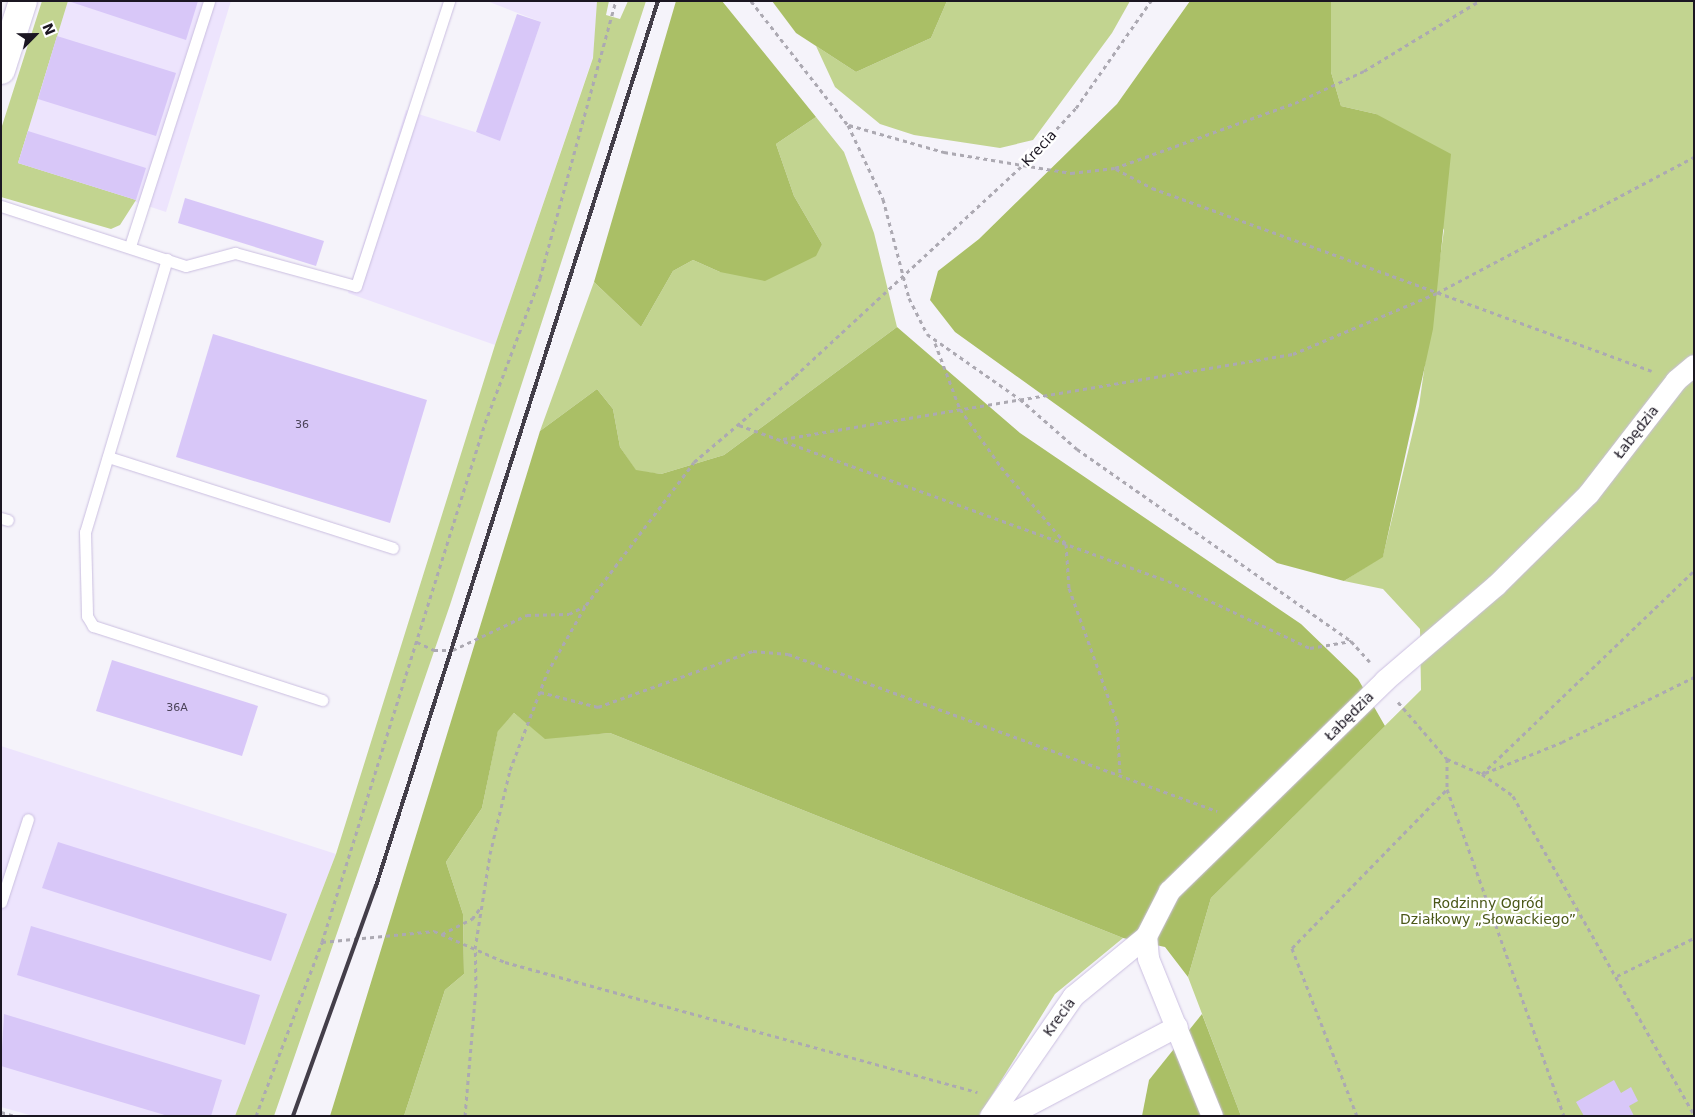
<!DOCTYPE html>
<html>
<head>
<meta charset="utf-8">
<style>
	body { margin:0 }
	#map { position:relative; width:1695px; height:1117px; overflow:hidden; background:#f5f3fa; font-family:"DejaVu Sans",sans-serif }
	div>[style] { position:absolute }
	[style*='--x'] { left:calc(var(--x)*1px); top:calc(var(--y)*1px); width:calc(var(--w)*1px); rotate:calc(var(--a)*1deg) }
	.built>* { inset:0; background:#ede4fd }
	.green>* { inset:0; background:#c2d490 }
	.forest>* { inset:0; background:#aabf66 }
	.building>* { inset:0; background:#d8c7f8 }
	.path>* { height:3px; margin-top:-1.5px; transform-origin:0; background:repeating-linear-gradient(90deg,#aca9b2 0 4px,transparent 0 8px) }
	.roads { filter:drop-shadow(0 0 1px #cabee0) drop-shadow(0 0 1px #cabee0) }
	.lane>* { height:11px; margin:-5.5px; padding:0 5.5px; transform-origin:5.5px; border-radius:5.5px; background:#fff }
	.street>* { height:21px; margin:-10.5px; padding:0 10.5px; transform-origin:10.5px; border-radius:10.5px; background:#fff }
	.secondary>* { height:28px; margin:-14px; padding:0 14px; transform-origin:14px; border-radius:14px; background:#fff }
	.rail>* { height:4px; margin:-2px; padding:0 2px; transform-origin:2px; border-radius:2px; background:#433e49 }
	span { translate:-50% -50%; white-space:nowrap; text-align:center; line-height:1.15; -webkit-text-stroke:4.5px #fff; paint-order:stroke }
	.number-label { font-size:11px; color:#4a4258 }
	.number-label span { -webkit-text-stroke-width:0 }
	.street-label { font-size:14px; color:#1b1622 }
	.park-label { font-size:14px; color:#4a5717 }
	.frame { position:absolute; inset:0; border:2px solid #1b1622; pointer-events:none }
	.north { position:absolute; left:10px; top:10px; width:50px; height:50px; -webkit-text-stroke:4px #fff; paint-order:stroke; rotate:67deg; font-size:14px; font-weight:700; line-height:20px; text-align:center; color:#1b1622 }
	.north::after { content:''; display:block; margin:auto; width:18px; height:22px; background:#1b1622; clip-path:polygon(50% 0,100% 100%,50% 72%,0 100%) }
</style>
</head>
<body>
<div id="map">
	<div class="built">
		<div style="clip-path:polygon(68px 1px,231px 1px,166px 212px,18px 163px)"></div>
		<div style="clip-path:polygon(487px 1px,597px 1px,594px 54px,495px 345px,348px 293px,406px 110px,500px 140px,541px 22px)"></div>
		<div style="clip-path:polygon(1px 746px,336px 854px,235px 1116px,33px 1116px,1px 1107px)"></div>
	</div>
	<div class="green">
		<div style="clip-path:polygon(42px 1px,68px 1px,18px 163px,136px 200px,120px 225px,111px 229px,1px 197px,1px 129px)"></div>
		<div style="clip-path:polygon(597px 1px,609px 1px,606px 15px,620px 19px,628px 1px,646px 1px,450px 605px,274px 1116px,235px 1116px,336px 854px,495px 345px,593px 58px)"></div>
		<div style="clip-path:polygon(947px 1px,1130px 1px,1112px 33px,1033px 140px,1000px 148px,914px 135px,880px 124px,835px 87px,816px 46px,856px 72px,931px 38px)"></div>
		<div style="clip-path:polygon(1331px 1px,1694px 1px,1694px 1116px,1241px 1116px,1188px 977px,1211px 898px,1421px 690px,1420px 629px,1383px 589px,1344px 581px,1383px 556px,1419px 406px,1444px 230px,1376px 114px,1341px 106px,1331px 72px)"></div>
		<div style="clip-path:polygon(816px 117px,844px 152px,874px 233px,897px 327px,724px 455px,661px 474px,636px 471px,620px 447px,613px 409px,597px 389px,540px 431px,594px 282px,641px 327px,673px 271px,693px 260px,720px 272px,822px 244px,794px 196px,776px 144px)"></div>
		<div style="clip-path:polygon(514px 713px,545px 738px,610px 733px,1123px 938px,1055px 994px,979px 1116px,404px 1116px,445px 990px,464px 974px,463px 914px,446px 862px,482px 808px,498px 730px)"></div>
	</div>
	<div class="forest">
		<div style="clip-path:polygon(676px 1px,722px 1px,816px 117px,776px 144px,794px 196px,822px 244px,816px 256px,765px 281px,720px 272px,693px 260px,673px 271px,641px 327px,594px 282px)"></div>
		<div style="clip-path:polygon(772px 1px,947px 1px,931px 38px,856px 72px,796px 33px)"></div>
		<div style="clip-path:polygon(1190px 1px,1331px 1px,1331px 72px,1341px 106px,1376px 114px,1451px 154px,1433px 329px,1383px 557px,1344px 581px,1277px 563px,955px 332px,930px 300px,938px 271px,979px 239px,1117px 104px)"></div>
		<div style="clip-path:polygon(897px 327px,1020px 433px,1301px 624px,1358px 679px,1385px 726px,1211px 898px,1188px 977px,1165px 947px,1123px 938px,610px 733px,545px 739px,514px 713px,498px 731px,482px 808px,446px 862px,463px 914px,464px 974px,445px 990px,404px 1116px,330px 1116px,540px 431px,597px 389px,613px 409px,620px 447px,636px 470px,661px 474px,724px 455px)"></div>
		<div style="clip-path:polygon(1202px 1014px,1241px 1116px,1142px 1116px,1149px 1080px)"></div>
	</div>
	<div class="building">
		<div style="clip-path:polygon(68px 1px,198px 1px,186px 40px)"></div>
		<div style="clip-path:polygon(517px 14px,541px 22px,500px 141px,476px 132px)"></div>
		<div style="clip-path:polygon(57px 36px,176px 73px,156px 136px,38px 99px)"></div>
		<div style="clip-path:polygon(28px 131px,146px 168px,136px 200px,18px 163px)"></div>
		<div style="clip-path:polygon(185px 198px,324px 241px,316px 266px,178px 223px)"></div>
		<div style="clip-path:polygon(213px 334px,427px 400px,390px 523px,176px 457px)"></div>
		<div style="clip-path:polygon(112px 660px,258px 706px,242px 756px,96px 711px)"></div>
		<div style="clip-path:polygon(58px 842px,287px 914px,271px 961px,42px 888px)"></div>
		<div style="clip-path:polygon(31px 926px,260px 995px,245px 1045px,17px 975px)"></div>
		<div style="clip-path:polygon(4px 1014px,222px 1080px,211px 1116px,168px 1116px,1px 1066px)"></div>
		<div style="clip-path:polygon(1614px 1080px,1621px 1093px,1631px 1087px,1638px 1101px,1629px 1106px,1634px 1116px,1584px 1116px,1576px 1102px)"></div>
	</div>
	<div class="path">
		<div style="--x:751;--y:1;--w:157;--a:52"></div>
		<div style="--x:848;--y:125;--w:82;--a:64.7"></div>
		<div style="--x:883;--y:199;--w:102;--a:75.3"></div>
		<div style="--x:909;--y:298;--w:40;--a:63.4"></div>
		<div style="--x:927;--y:334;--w:113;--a:35"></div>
		<div style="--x:1020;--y:399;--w:76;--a:41.3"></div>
		<div style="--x:1077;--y:449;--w:335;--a:35"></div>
		<div style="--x:1351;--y:641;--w:28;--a:48"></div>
		<div style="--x:849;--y:125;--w:99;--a:15.9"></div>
		<div style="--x:944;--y:152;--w:129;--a:9.4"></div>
		<div style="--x:1071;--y:173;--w:44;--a:-6.5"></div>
		<div style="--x:1115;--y:168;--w:191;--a:-19.9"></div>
		<div style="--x:1295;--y:103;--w:76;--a:-24.9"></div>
		<div style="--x:1364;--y:71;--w:135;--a:-31.3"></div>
		<div style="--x:1116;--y:169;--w:41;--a:27.8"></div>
		<div style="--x:1152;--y:188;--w:532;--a:20.1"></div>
		<div style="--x:935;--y:343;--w:71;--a:69.3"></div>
		<div style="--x:960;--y:409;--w:71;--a:54.7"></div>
		<div style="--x:1001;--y:467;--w:101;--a:49.8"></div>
		<div style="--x:1066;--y:544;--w:44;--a:86.1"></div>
		<div style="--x:1069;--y:588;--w:141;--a:70.2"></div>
		<div style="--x:1117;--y:721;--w:53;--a:86.8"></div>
		<div style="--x:739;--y:425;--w:456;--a:20"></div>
		<div style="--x:1168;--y:581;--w:157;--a:25.3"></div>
		<div style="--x:1310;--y:648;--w:42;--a:-9.7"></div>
		<div style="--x:783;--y:439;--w:517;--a:-9.46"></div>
		<div style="--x:1293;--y:354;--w:156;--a:-23"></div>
		<div style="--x:1437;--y:293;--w:291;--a:-27.9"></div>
		<div style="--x:417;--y:642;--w:19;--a:25"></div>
		<div style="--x:434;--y:650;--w:19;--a:0"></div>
		<div style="--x:453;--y:650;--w:82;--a:-25.3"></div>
		<div style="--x:527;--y:615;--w:42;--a:-1.4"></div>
		<div style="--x:569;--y:614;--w:18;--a:-27"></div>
		<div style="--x:540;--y:692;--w:60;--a:14.5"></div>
		<div style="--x:598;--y:707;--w:165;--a:-19.9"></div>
		<div style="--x:753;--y:651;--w:35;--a:5"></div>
		<div style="--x:788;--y:654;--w:457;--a:20.1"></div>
		<div style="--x:1398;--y:702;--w:75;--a:49.3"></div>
		<div style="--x:1447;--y:759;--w:38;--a:23"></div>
		<div style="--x:1482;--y:774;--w:38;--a:35"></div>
		<div style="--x:1513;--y:796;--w:366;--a:60.4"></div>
		<div style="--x:1447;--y:759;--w:30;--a:90"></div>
		<div style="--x:1447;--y:789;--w:347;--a:70.3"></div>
		<div style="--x:1485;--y:773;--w:83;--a:-21.9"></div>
		<div style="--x:1562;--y:742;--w:147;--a:-26.2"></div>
		<div style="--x:1482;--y:774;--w:294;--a:-43.8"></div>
		<div style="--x:442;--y:934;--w:34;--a:-27"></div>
		<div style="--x:472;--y:919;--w:15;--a:-53"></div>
		<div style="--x:322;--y:942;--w:113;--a:-5.6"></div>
		<div style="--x:434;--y:931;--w:77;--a:23.6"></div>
		<div style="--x:505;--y:962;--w:490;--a:15.4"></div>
		<div style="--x:1617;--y:976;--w:86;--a:-26.3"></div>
		<div style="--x:1;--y:1112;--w:15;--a:16"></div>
		<div style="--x:256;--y:1116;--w:186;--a:-69.2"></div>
		<div style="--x:322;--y:942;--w:544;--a:-72.56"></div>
		<div style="--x:485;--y:423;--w:155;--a:-69.2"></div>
		<div style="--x:540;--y:278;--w:287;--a:-74.7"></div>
		<div style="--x:465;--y:1116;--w:128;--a:-85.1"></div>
		<div style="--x:476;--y:988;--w:39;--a:-91"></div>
		<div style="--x:475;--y:949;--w:96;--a:-81"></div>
		<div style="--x:490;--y:854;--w:86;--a:-76.6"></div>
		<div style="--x:510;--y:770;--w:104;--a:-69.1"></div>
		<div style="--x:547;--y:673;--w:78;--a:-60.2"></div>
		<div style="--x:586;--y:605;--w:179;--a:-52.9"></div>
		<div style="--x:694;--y:462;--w:133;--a:-40.4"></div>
		<div style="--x:795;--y:376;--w:312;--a:-42.8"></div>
		<div style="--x:1024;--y:164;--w:76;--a:-47.1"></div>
		<div style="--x:1076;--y:108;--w:131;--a:-55"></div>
		<div style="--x:1357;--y:1116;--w:180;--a:-111.2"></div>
		<div style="--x:1292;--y:948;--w:222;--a:-45.7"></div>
	</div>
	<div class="roads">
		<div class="lane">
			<div style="--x:1;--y:206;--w:194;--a:18"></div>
			<div style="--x:186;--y:266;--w:51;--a:-14.9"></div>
			<div style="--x:235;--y:253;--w:125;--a:15.3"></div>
			<div style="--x:356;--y:286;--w:300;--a:-71.9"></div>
			<div style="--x:130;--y:246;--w:257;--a:-72.1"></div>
			<div style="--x:167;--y:259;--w:285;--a:106.7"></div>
			<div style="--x:85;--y:532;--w:84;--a:88.6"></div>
			<div style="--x:87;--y:616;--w:12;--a:59"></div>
			<div style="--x:93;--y:626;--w:241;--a:17.9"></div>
			<div style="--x:108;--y:457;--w:299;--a:17.7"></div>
			<div style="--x:1;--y:518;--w:7;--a:16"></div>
			<div style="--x:1;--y:902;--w:87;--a:-72"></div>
		</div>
		<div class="street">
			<div style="--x:990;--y:1116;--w:146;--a:-55.3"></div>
			<div style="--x:1073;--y:996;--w:94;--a:-39.4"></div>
			<div style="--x:1007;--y:1116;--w:192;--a:-27.9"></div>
			<div style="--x:1212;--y:1116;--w:170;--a:-112.1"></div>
			<div style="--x:1148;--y:958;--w:22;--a:-95"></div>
			<div style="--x:1146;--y:936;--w:51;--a:-62.9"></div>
			<div style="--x:1169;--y:891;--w:302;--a:-44.3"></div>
			<div style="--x:1385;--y:680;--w:146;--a:-40.6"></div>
			<div style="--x:1496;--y:585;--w:129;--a:-44.7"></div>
			<div style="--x:1588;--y:494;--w:144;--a:-52.3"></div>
			<div style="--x:1676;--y:380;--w:23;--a:-40"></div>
		</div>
		<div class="secondary">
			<div style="--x:1;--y:70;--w:72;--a:-72.3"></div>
		</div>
	</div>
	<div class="rail">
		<div style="--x:293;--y:1116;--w:245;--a:-70.2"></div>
		<div style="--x:376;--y:886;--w:929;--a:-72.33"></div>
	</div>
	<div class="number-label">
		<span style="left:302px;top:425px">36</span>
		<span style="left:177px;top:708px">36A</span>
	</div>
	<div class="street-label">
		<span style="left:1039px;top:148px;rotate:-47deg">Krecia</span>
		<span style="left:1636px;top:432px;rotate:-52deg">Łabędzia</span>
		<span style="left:1349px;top:716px;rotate:-45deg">Łabędzia</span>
		<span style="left:1059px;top:1017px;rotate:-54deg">Krecia</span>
	</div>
	<div class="park-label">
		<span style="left:1488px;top:911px">Rodzinny Ogród<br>Działkowy „Słowackiego”</span>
	</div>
	<div class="frame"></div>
	<div class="north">N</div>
</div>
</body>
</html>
